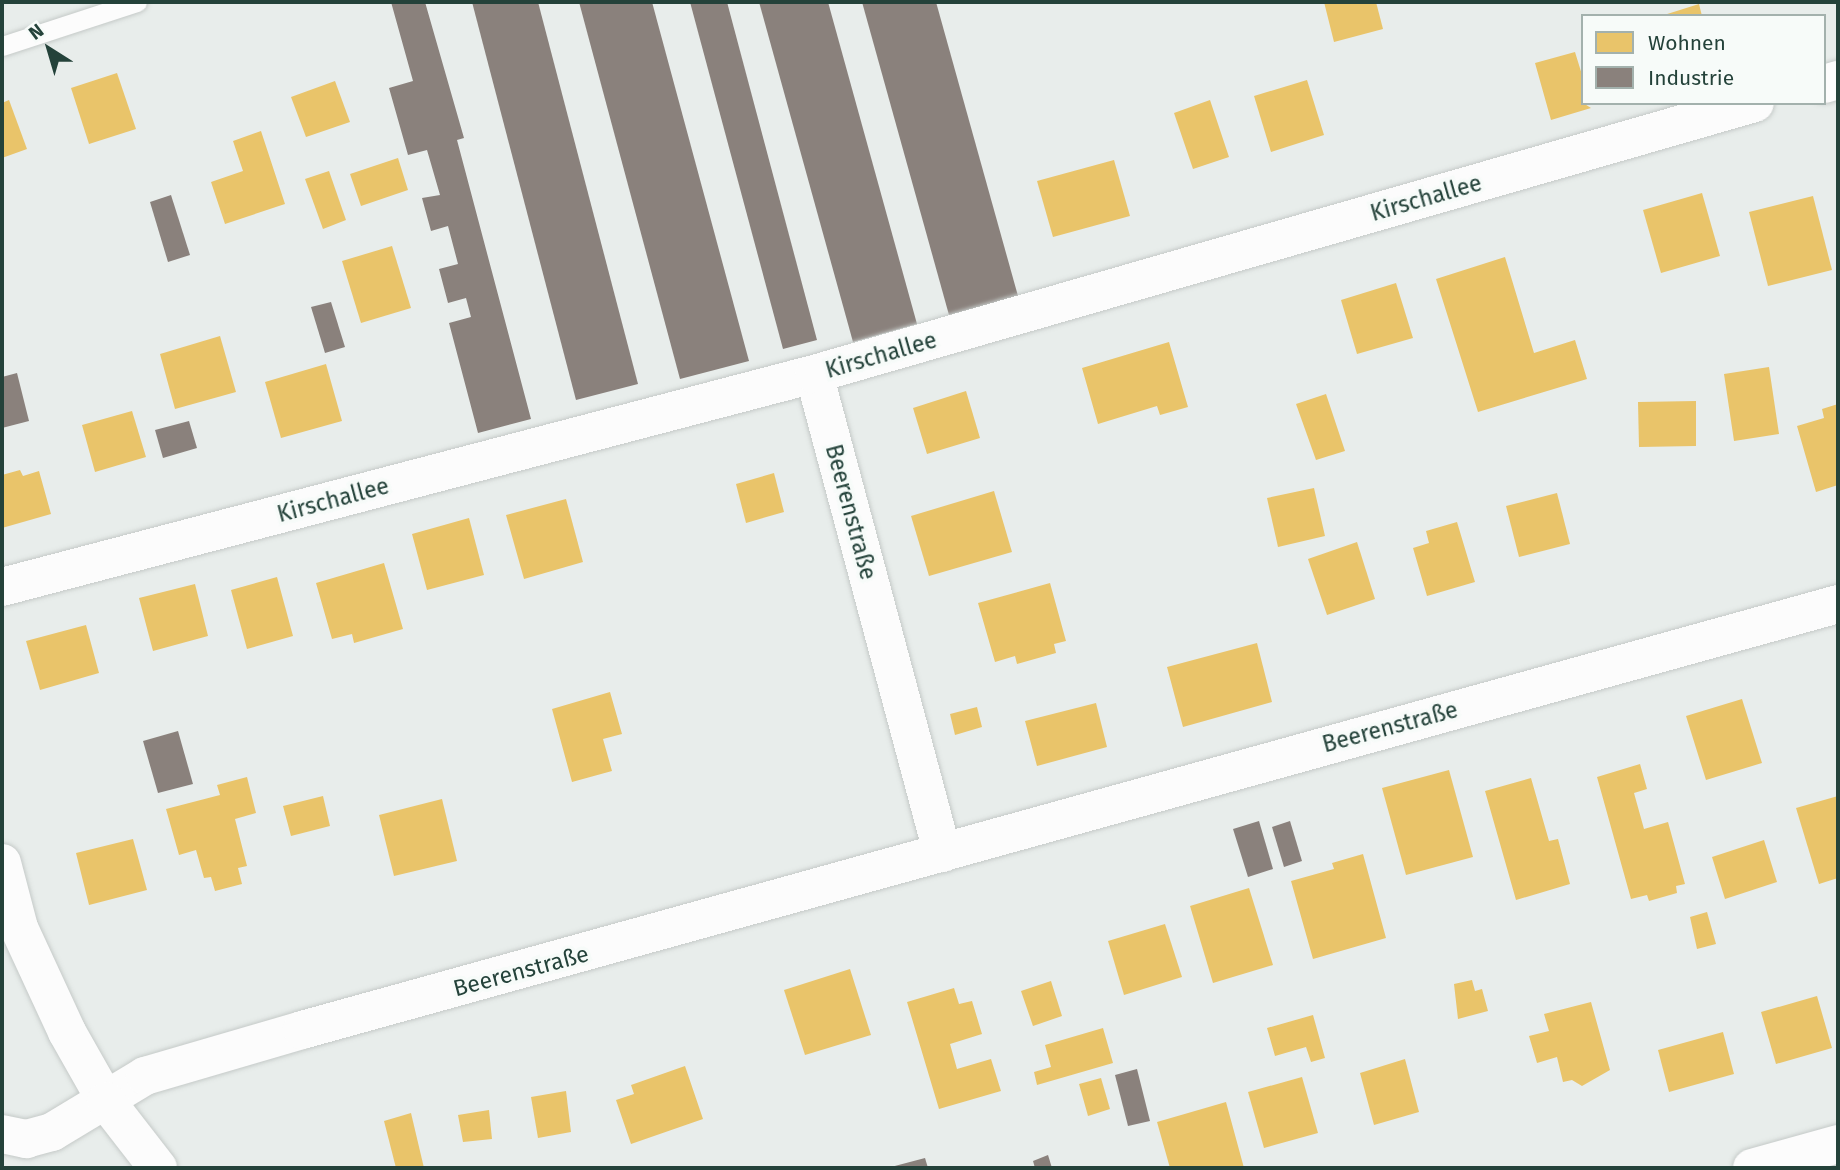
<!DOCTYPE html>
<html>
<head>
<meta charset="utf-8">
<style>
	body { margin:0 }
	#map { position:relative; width:1840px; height:1170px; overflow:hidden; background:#e8edeb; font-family:"Fira Sans",sans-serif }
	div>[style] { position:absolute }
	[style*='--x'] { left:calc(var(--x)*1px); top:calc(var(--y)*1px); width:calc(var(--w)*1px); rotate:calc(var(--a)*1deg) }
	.homes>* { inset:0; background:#e9c46a }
	.industry>* { inset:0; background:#8a817c }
	.roads { filter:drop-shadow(0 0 2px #c5cac8) drop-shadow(0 0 2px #c5cac8) }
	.lane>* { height:19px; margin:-9.5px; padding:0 9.5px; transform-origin:9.5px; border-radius:9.5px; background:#fcfcfc }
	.street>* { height:38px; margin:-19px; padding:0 19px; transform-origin:19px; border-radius:19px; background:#fcfcfc }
	.secondary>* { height:38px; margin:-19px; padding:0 19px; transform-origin:19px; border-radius:19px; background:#fcfcfc }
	span { translate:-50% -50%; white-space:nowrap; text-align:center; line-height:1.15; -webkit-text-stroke:7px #f7fbf9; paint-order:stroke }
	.street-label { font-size:23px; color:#24423a }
	.frame { position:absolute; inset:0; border:4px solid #24423a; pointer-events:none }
	.legend { position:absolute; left:1581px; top:14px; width:245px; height:91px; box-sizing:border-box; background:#f7fbf9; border:2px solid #a3b1ad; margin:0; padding:9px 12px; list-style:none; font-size:21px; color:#24423a }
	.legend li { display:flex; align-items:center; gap:14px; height:35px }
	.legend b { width:35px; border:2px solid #a3b1ad }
	.north { position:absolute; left:14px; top:14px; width:70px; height:70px; -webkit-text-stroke:5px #f7fbf9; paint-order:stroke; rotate:323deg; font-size:19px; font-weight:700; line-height:28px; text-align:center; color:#24423a }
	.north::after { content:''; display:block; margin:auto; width:24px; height:32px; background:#24423a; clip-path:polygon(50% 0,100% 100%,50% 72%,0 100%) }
</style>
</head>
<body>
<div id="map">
	<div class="homes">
		<div style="clip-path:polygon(1324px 2px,1376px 2px,1383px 29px,1334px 42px)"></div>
		<div style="clip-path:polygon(1699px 4px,1702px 16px,1664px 16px,1664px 15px)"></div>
		<div style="clip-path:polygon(1575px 52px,1583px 78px,1583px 103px,1591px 108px,1551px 120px,1535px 63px)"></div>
		<div style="clip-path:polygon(117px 73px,136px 129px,89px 144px,71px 88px)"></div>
		<div style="clip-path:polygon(1307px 80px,1324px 135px,1271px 152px,1254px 96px)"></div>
		<div style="clip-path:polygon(335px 81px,350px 122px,306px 137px,291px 97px)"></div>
		<div style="clip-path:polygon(9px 100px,27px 149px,2px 158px,2px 103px)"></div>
		<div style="clip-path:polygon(1210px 100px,1229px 157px,1193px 169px,1174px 113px)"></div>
		<div style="clip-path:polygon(261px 131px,285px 204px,225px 224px,211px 182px,243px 171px,233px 141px)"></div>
		<div style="clip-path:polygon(398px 158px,408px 190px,361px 206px,350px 174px)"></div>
		<div style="clip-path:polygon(1114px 160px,1130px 216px,1053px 237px,1037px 181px)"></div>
		<div style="clip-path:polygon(329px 171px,346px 220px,323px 229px,305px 179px)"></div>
		<div style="clip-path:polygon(1702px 193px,1720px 256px,1661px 273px,1643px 210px)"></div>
		<div style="clip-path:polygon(1813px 196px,1832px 270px,1768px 286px,1749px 212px)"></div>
		<div style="clip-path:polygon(392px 246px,411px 308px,361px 323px,342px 261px)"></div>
		<div style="clip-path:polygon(1505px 257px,1534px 353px,1575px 340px,1587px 379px,1478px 412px,1436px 279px)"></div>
		<div style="clip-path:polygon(1396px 283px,1413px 338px,1357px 354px,1341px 300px)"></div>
		<div style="clip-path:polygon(220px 336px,236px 392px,175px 409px,160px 354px)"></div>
		<div style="clip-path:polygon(1169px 342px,1188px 407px,1160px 415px,1157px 406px,1098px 424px,1082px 368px)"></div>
		<div style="clip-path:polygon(326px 364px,342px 421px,281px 438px,265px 382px)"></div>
		<div style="clip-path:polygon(1769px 367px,1779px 434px,1734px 441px,1724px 374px)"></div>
		<div style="clip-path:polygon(966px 391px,980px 438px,927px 454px,913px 408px)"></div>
		<div style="clip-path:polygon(1326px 394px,1345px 451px,1316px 460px,1296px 404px)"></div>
		<div style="clip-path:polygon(1696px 401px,1696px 446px,1639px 447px,1638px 402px)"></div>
		<div style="clip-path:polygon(1838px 404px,1838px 485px,1816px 492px,1797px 426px,1824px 418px,1822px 409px)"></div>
		<div style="clip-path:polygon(132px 411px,146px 457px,95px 472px,82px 425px)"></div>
		<div style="clip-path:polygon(20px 470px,23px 476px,39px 471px,51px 514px,2px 528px,2px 475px)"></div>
		<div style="clip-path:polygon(774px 473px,784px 512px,746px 523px,736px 484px)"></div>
		<div style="clip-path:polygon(1314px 488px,1325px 536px,1278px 547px,1267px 498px)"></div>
		<div style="clip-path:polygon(994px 491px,1012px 552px,929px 576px,911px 516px)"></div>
		<div style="clip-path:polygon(1557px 493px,1570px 544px,1519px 557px,1506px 506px)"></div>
		<div style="clip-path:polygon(566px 499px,583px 562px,524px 579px,506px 515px)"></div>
		<div style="clip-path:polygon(469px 518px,484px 575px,427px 590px,412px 534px)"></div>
		<div style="clip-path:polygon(1457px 522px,1475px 582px,1427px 596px,1413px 548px,1429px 543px,1426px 531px)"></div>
		<div style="clip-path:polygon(1357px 542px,1375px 599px,1327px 615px,1308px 559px)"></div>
		<div style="clip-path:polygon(384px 563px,403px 629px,354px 643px,352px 634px,332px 639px,316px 583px)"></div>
		<div style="clip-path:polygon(277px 577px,293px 636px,247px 649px,231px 590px)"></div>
		<div style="clip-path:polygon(1050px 583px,1066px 641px,1054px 644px,1056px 653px,1017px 664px,1015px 656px,995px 662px,978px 603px)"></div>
		<div style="clip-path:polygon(195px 584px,208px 636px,153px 651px,139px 598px)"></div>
		<div style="clip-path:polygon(86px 625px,99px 673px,40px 690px,26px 641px)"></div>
		<div style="clip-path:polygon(1257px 643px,1272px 702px,1183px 727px,1167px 667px)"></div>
		<div style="clip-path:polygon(610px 692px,622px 734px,603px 739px,612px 771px,572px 782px,552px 709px)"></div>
		<div style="clip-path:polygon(1742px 699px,1762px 763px,1706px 780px,1686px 716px)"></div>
		<div style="clip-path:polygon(1096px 703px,1107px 747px,1037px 766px,1025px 721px)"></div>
		<div style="clip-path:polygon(977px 707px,982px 727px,955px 735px,950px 714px)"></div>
		<div style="clip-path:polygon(1640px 764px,1647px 789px,1634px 793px,1644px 829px,1668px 822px,1685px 884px,1676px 886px,1677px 893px,1649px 901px,1647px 895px,1631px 899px,1597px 777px)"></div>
		<div style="clip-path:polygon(1449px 770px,1473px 857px,1406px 875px,1382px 788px)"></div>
		<div style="clip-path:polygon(247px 777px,256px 813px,235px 819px,247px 866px,238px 868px,242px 884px,215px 891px,211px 877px,204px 878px,196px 850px,179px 855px,166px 809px,220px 795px,217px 785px)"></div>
		<div style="clip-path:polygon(1531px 778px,1549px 841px,1558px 839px,1570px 884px,1516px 900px,1485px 791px)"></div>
		<div style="clip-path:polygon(323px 796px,330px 826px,291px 836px,283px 806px)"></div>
		<div style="clip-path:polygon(1838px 796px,1838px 878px,1819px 884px,1796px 808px)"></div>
		<div style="clip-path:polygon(442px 799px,457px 861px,394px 876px,379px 815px)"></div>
		<div style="clip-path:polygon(133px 839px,147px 890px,89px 905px,76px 853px)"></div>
		<div style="clip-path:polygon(1764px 840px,1777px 882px,1725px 899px,1712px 857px)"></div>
		<div style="clip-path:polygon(1363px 854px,1386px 938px,1313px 959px,1291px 881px,1334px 869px,1332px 863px)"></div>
		<div style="clip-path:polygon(1249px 888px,1273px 965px,1213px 983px,1190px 906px)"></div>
		<div style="clip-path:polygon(1707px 912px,1716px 944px,1697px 949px,1690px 917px)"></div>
		<div style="clip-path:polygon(1165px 924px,1182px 977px,1124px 995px,1108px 941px)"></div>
		<div style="clip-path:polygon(850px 969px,871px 1035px,805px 1055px,784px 990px)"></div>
		<div style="clip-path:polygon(1472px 980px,1475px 991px,1482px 989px,1488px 1011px,1458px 1019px,1454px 984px)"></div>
		<div style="clip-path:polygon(1051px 981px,1062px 1016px,1033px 1026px,1021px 991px)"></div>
		<div style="clip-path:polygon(954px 988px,959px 1004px,972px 1001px,982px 1034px,950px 1044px,957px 1069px,991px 1059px,1001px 1091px,939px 1109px,907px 1002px)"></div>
		<div style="clip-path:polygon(1817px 996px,1832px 1048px,1776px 1064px,1761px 1012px)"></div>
		<div style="clip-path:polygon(1591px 1002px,1610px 1070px,1582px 1086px,1572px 1080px,1563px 1082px,1557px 1057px,1537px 1063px,1529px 1036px,1549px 1031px,1544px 1014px)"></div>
		<div style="clip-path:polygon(1313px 1015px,1325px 1058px,1311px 1062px,1306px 1047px,1275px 1056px,1267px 1028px)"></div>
		<div style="clip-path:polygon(1103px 1028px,1113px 1063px,1037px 1085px,1034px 1072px,1051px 1067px,1045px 1045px)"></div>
		<div style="clip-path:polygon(1723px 1032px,1734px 1074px,1669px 1092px,1658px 1050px)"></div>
		<div style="clip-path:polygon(1405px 1059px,1419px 1112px,1374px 1125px,1360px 1073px)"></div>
		<div style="clip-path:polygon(685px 1066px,703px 1119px,631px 1144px,616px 1100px,634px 1094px,631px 1085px)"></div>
		<div style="clip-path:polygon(1302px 1077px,1318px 1133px,1264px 1148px,1248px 1092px)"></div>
		<div style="clip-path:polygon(1101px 1078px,1110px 1109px,1088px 1116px,1079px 1084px)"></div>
		<div style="clip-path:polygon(566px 1091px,571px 1132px,538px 1138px,531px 1097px)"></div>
		<div style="clip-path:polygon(1226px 1102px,1244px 1168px,1170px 1168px,1157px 1122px)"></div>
		<div style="clip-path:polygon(489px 1110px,492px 1139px,463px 1142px,458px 1115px)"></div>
		<div style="clip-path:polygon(411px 1113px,424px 1168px,396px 1168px,384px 1121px)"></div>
	</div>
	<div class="industry">
		<div style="clip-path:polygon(391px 2px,425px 2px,464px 138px,457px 140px,531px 419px,478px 433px,449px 323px,471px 317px,466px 298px,448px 303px,439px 269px,458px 264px,448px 226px,431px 231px,422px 198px,440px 195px,427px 150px,408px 155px,389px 88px,413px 81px)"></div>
		<div style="clip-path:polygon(472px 2px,538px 2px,638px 384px,576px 400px)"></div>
		<div style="clip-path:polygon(579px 2px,652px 2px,749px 361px,680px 379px)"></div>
		<div style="clip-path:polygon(690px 2px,727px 2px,817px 340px,783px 349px)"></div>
		<div style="clip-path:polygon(759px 2px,828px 2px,917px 324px,853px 342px)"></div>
		<div style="clip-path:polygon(862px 2px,936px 2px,1018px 296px,949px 315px)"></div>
		<div style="clip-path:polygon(171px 195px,190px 255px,168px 262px,150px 202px)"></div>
		<div style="clip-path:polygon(331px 302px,345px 347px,325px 353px,311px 307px)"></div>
		<div style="clip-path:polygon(17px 373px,29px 421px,2px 428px,2px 377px)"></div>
		<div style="clip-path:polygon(189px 421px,197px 448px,163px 458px,155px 430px)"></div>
		<div style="clip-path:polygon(178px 731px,193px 784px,158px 793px,143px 741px)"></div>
		<div style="clip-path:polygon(1259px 821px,1273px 869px,1248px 877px,1233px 829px)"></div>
		<div style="clip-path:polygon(1290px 821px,1302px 861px,1284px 867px,1272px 827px)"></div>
		<div style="clip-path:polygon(1137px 1069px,1150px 1121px,1128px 1126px,1115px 1075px)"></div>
		<div style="clip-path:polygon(1048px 1155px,1052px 1168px,1035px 1168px,1033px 1161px)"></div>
		<div style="clip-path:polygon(925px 1158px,928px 1168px,891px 1168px,891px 1167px)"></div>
	</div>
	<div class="roads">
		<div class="lane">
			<div style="--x:2;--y:46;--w:142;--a:-18.1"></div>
		</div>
		<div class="street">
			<div style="--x:1824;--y:84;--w:15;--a:-16"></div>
			<div style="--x:814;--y:374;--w:496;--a:75"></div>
			<div style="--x:2;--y:587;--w:839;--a:-14.7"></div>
			<div style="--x:814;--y:374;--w:979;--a:-16.07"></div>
			<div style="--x:2;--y:1134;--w:25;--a:12"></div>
			<div style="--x:26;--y:1139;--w:27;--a:-15"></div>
			<div style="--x:52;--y:1132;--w:109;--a:-31.1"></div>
			<div style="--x:145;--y:1076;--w:164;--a:-16.3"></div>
			<div style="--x:302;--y:1030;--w:1594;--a:-15.5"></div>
			<div style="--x:1752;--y:1168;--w:89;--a:-15.6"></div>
		</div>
		<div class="secondary">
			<div style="--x:2;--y:863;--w:67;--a:75.3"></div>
			<div style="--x:19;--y:928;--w:115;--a:65.2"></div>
			<div style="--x:67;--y:1032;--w:79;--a:60.5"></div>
			<div style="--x:106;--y:1101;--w:85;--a:52.2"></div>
		</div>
	</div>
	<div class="street-label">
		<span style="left:1426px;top:198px;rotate:-16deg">Kirschallee</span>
		<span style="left:881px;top:355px;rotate:-16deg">Kirschallee</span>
		<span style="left:333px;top:500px;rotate:-15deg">Kirschallee</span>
		<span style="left:851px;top:512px;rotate:75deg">Beerenstraße</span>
		<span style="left:1390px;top:727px;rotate:-15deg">Beerenstraße</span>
		<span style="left:521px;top:971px;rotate:-15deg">Beerenstraße</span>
	</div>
	<div class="frame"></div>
	<ul class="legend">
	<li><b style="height:19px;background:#e9c46a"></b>Wohnen</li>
	<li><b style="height:19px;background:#8a817c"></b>Industrie</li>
	</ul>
	<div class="north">N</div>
</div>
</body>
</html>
